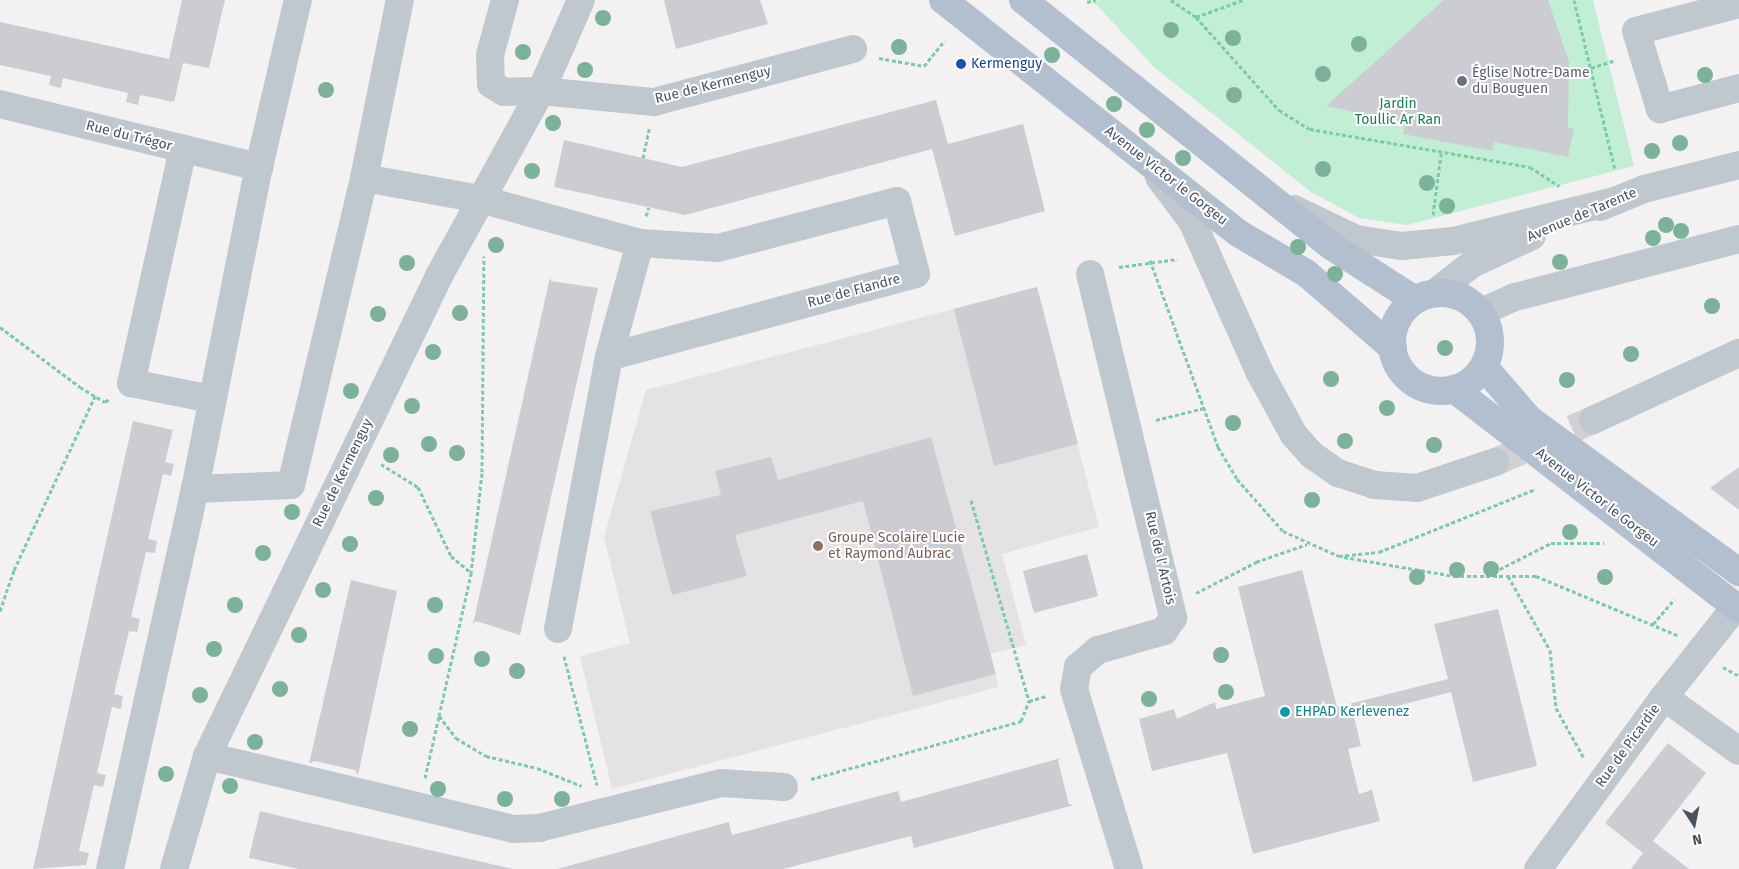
<!DOCTYPE html>
<html>
<head>
<meta charset="utf-8">
<style>
	body { margin:0 }
	#map { position:relative; width:1739px; height:869px; overflow:hidden; background:#f3f1f1; font-family:"Fira Sans",sans-serif }
	div>[style] { position:absolute }
	[style*='--x'] { left:calc(var(--x)*1px); top:calc(var(--y)*1px); width:calc(var(--w)*1px); rotate:calc(var(--a)*1deg) }
	.education>* { inset:0; background:#e4e2e3 }
	.green>* { inset:0; background:#c2eed5 }
	.building>* { inset:0; background:#cbcdd3 }
	.minor-tunnel>* { height:28px; margin-top:-14px; transform-origin:0; background:repeating-linear-gradient(90deg,#d1d1d4 0 28px,transparent 0 42px) }
	.path>* { height:3px; margin-top:-1.5px; transform-origin:0; background:repeating-linear-gradient(90deg,#7bcba7 0 4px,transparent 0 6.5px) }
	.minor>* { height:28px; margin:-14px; padding:0 14px; transform-origin:14px; border-radius:14px; background:#bfc7cf }
	.major>* { height:28px; margin:-14px; padding:0 14px; transform-origin:14px; border-radius:14px; background:#b2bfce }
	.major>.ring { margin:-14px; padding:0; box-sizing:content-box; background:none; border:28px solid #b2bfce; border-radius:50% }
	.trees>* { width:16px; height:16px; margin:-8px; border-radius:50%; background:#7cb299 }
	.dots>* { width:14px; height:14px; translate:-50% -50%; box-sizing:border-box; border:2px solid #fff; border-radius:50% }
	span { translate:-50% -50%; white-space:nowrap; text-align:center; line-height:1.15; -webkit-text-stroke:4px #fff; paint-order:stroke }
	.transit-label { font-size:14px; color:#164399 }
	.left { translate:0 -50%; text-align:left }
	.worship-label { font-size:14px; color:#5b616d }
	.street-label { font-size:14px; color:#49535e }
	.park-label { font-size:14px; color:#1b7e51 }
	.education-label { font-size:14px; color:#785e54 }
	.culture-label { font-size:14px; color:#0d838f }
	.north { position:absolute; left:1669px; top:799px; width:50px; height:50px; -webkit-text-stroke:4px #fff; paint-order:stroke; rotate:169deg; font-size:14px; font-weight:700; line-height:20px; text-align:center; color:#49535e }
	.north::after { content:''; display:block; margin:auto; width:18px; height:22px; background:#49535e; clip-path:polygon(50% 0,100% 100%,50% 72%,0 100%) }
</style>
</head>
<body>
<div id="map">
	<div class="education">
		<div style="clip-path:polygon(1037px 287px,1099px 527px,1002px 554px,1026px 645px,990px 654px,999px 687px,612px 789px,580px 656px,630px 643px,604px 537px,646px 390px)"></div>
	</div>
	<div class="green">
		<div style="clip-path:polygon(1092px 0,1593px 0,1634px 166px,1407px 225px,1359px 218px,1311px 192px,1155px 68px)"></div>
	</div>
	<div class="building">
		<div style="clip-path:polygon(182px 0,225px 0,209px 68px,183px 63px,174px 102px,140px 95px,138px 105px,126px 102px,128px 93px,63px 78px,61px 88px,49px 85px,51px 76px,0 65px,0 22px,169px 59px)"></div>
		<div style="clip-path:polygon(664px 0,760px 0,768px 24px,676px 49px)"></div>
		<div style="clip-path:polygon(1444px 0,1548px 0,1569px 62px,1568px 128px,1574px 129px,1568px 157px,1494px 142px,1492px 151px,1403px 134px,1405px 122px,1326px 106px)"></div>
		<div style="clip-path:polygon(936px 100px,948px 144px,1023px 124px,1045px 211px,955px 236px,932px 149px,685px 215px,554px 187px,564px 140px,682px 167px)"></div>
		<div style="clip-path:polygon(550px 277px,551px 281px,598px 288px,520px 635px,476px 621px,473px 624px)"></div>
		<div style="clip-path:polygon(1037px 287px,1078px 444px,994px 466px,954px 309px)"></div>
		<div style="clip-path:polygon(133px 421px,173px 430px,165px 462px,174px 464px,171px 476px,163px 474px,148px 539px,157px 541px,155px 553px,146px 552px,131px 617px,140px 619px,137px 632px,129px 631px,114px 694px,123px 696px,121px 709px,112px 707px,97px 773px,106px 775px,103px 787px,94px 785px,79px 851px,89px 853px,86px 865px,33px 869px)"></div>
		<div style="clip-path:polygon(931px 437px,996px 674px,913px 696px,863px 501px,735px 535px,747px 576px,672px 595px,650px 511px,721px 495px,715px 471px,771px 457px,778px 480px)"></div>
		<div style="clip-path:polygon(1739px 467px,1739px 510px,1710px 488px)"></div>
		<div style="clip-path:polygon(1087px 554px,1098px 596px,1034px 613px,1023px 571px)"></div>
		<div style="clip-path:polygon(1302px 570px,1337px 707px,1448px 679px,1434px 624px,1498px 609px,1537px 766px,1473px 782px,1451px 692px,1354px 717px,1361px 746px,1348px 749px,1359px 794px,1372px 790px,1380px 821px,1253px 854px,1227px 753px,1152px 771px,1139px 719px,1174px 709px,1177px 719px,1215px 702px,1216px 709px,1265px 696px,1238px 587px)"></div>
		<div style="clip-path:polygon(351px 580px,397px 591px,358px 775px,355px 770px,314px 761px,309px 764px)"></div>
		<div style="clip-path:polygon(1668px 743px,1706px 773px,1653px 841px,1689px 869px,1631px 869px,1643px 853px,1605px 823px)"></div>
		<div style="clip-path:polygon(1061px 758px,1058px 761px,1069px 804px,1074px 805px,914px 848px,911px 836px,783px 869px,557px 869px,729px 822px,732px 835px,898px 791px,901px 802px)"></div>
		<div style="clip-path:polygon(260px 811px,288px 818px,513px 869px,299px 869px,249px 858px)"></div>
	</div>
	<div class="minor-tunnel">
		<div style="--x:1495;--y:462;--w:107;--a:-23.2"></div>
	</div>
	<div class="path">
		<div style="--x:1171;--y:0;--w:30;--a:34"></div>
		<div style="--x:1196;--y:17;--w:125;--a:48.3"></div>
		<div style="--x:1279;--y:110;--w:36;--a:32"></div>
		<div style="--x:1310;--y:129;--w:223;--a:9.8"></div>
		<div style="--x:1530;--y:167;--w:35;--a:33"></div>
		<div style="--x:1574;--y:0;--w:175;--a:76.4"></div>
		<div style="--x:1087;--y:2;--w:9;--a:-13"></div>
		<div style="--x:1196;--y:17;--w:50;--a:-19.9"></div>
		<div style="--x:879;--y:58;--w:46;--a:10.1"></div>
		<div style="--x:924;--y:66;--w:33;--a:-51"></div>
		<div style="--x:1591;--y:68;--w:26;--a:-18"></div>
		<div style="--x:643;--y:158;--w:30;--a:-78"></div>
		<div style="--x:1433;--y:215;--w:62;--a:-82.5"></div>
		<div style="--x:646;--y:216;--w:9;--a:-72"></div>
		<div style="--x:1150;--y:260;--w:199;--a:70"></div>
		<div style="--x:1218;--y:447;--w:37;--a:59"></div>
		<div style="--x:1237;--y:479;--w:69;--a:48.5"></div>
		<div style="--x:1283;--y:531;--w:61;--a:24.1"></div>
		<div style="--x:1339;--y:556;--w:40;--a:-5.7"></div>
		<div style="--x:1379;--y:552;--w:169;--a:-21.9"></div>
		<div style="--x:1119;--y:267;--w:59;--a:-7.9"></div>
		<div style="--x:0;--y:327;--w:100;--a:36.9"></div>
		<div style="--x:80;--y:387;--w:29;--a:31"></div>
		<div style="--x:105;--y:402;--w:5;--a:-37"></div>
		<div style="--x:1156;--y:420;--w:49;--a:-14"></div>
		<div style="--x:381;--y:464;--w:44;--a:31.9"></div>
		<div style="--x:418;--y:487;--w:76;--a:64.4"></div>
		<div style="--x:451;--y:556;--w:26;--a:40"></div>
		<div style="--x:971;--y:500;--w:209;--a:73.9"></div>
		<div style="--x:1029;--y:701;--w:19;--a:-16"></div>
		<div style="--x:1344;--y:557;--w:112;--a:9.8"></div>
		<div style="--x:1454;--y:576;--w:82;--a:0"></div>
		<div style="--x:1536;--y:576;--w:153;--a:22.7"></div>
		<div style="--x:1488;--y:575;--w:71;--a:-26.9"></div>
		<div style="--x:1551;--y:543;--w:53;--a:0"></div>
		<div style="--x:1508;--y:576;--w:85;--a:60.4"></div>
		<div style="--x:1550;--y:650;--w:58;--a:84.1"></div>
		<div style="--x:1556;--y:708;--w:57;--a:60.8"></div>
		<div style="--x:1196;--y:593;--w:68;--a:-27.3"></div>
		<div style="--x:1256;--y:562;--w:54;--a:-19.4"></div>
		<div style="--x:0;--y:611;--w:43;--a:-71.1"></div>
		<div style="--x:14;--y:570;--w:192;--a:-65"></div>
		<div style="--x:1653;--y:624;--w:33;--a:-49"></div>
		<div style="--x:564;--y:656;--w:133;--a:75.7"></div>
		<div style="--x:1723;--y:667;--w:18;--a:29"></div>
		<div style="--x:439;--y:716;--w:146;--a:-77.3"></div>
		<div style="--x:471;--y:574;--w:103;--a:-83.8"></div>
		<div style="--x:482;--y:472;--w:216;--a:-89.5"></div>
		<div style="--x:425;--y:778;--w:64;--a:-77.3"></div>
		<div style="--x:439;--y:716;--w:28;--a:52"></div>
		<div style="--x:456;--y:738;--w:35;--a:31"></div>
		<div style="--x:486;--y:756;--w:52;--a:13.2"></div>
		<div style="--x:537;--y:768;--w:48;--a:21.8"></div>
		<div style="--x:811;--y:779;--w:218;--a:-15.4"></div>
		<div style="--x:1021;--y:721;--w:22;--a:-68"></div>
	</div>
	<div class="minor">
		<div style="--x:505;--y:0;--w:57;--a:105.3"></div>
		<div style="--x:490;--y:55;--w:29;--a:88"></div>
		<div style="--x:491;--y:84;--w:15;--a:32"></div>
		<div style="--x:504;--y:92;--w:37;--a:-2"></div>
		<div style="--x:541;--y:91;--w:114;--a:5.6"></div>
		<div style="--x:654;--y:102;--w:206;--a:-14.9"></div>
		<div style="--x:1739;--y:4;--w:106;--a:165.3"></div>
		<div style="--x:1636;--y:31;--w:82;--a:72.9"></div>
		<div style="--x:1660;--y:109;--w:82;--a:-14.9"></div>
		<div style="--x:0;--y:104;--w:267;--a:13.7"></div>
		<div style="--x:183;--y:149;--w:240;--a:102.5"></div>
		<div style="--x:131;--y:383;--w:82;--a:11.3"></div>
		<div style="--x:1159;--y:177;--w:55;--a:53.1"></div>
		<div style="--x:1192;--y:221;--w:167;--a:65.9"></div>
		<div style="--x:1260;--y:373;--w:71;--a:61.3"></div>
		<div style="--x:1294;--y:435;--w:27;--a:48"></div>
		<div style="--x:1312;--y:455;--w:32;--a:35"></div>
		<div style="--x:1338;--y:473;--w:38;--a:18"></div>
		<div style="--x:1374;--y:485;--w:43;--a:4"></div>
		<div style="--x:1417;--y:488;--w:82;--a:-18.4"></div>
		<div style="--x:364;--y:178;--w:118;--a:10.3"></div>
		<div style="--x:480;--y:199;--w:166;--a:15.4"></div>
		<div style="--x:640;--y:243;--w:78;--a:3.7"></div>
		<div style="--x:718;--y:248;--w:185;--a:-14.7"></div>
		<div style="--x:897;--y:201;--w:75;--a:75.4"></div>
		<div style="--x:916;--y:274;--w:318;--a:164.9"></div>
		<div style="--x:1600;--y:207;--w:48;--a:-22.2"></div>
		<div style="--x:1644;--y:189;--w:98;--a:-14.2"></div>
		<div style="--x:1294;--y:209;--w:69;--a:25.8"></div>
		<div style="--x:1356;--y:239;--w:47;--a:8.7"></div>
		<div style="--x:1402;--y:246;--w:51;--a:-5.6"></div>
		<div style="--x:1453;--y:241;--w:167;--a:-13.9"></div>
		<div style="--x:1090;--y:274;--w:354;--a:76.4"></div>
		<div style="--x:1173;--y:618;--w:16;--a:125"></div>
		<div style="--x:1164;--y:631;--w:69;--a:163.9"></div>
		<div style="--x:1098;--y:650;--w:26;--a:140"></div>
		<div style="--x:1078;--y:667;--w:22;--a:100"></div>
		<div style="--x:1074;--y:689;--w:188;--a:73"></div>
		<div style="--x:1436;--y:292;--w:46;--a:-37.9"></div>
		<div style="--x:1472;--y:264;--w:66;--a:-25"></div>
		<div style="--x:1481;--y:312;--w:37;--a:-24"></div>
		<div style="--x:1515;--y:297;--w:231;--a:-14.5"></div>
		<div style="--x:1593;--y:420;--w:161;--a:-24.7"></div>
		<div style="--x:195;--y:489;--w:328;--a:-78.8"></div>
		<div style="--x:259;--y:167;--w:171;--a:-76.9"></div>
		<div style="--x:558;--y:629;--w:277;--a:-79.4"></div>
		<div style="--x:609;--y:357;--w:118;--a:-74.8"></div>
		<div style="--x:1664;--y:697;--w:116;--a:-51.6"></div>
		<div style="--x:207;--y:756;--w:315;--a:13.4"></div>
		<div style="--x:513;--y:829;--w:26;--a:-2"></div>
		<div style="--x:539;--y:828;--w:187;--a:-13.9"></div>
		<div style="--x:721;--y:783;--w:63;--a:3.6"></div>
		<div style="--x:110;--y:869;--w:389;--a:-77.4"></div>
		<div style="--x:195;--y:489;--w:96;--a:-2.4"></div>
		<div style="--x:291;--y:485;--w:316;--a:-76.6"></div>
		<div style="--x:364;--y:178;--w:182;--a:-78.6"></div>
		<div style="--x:174;--y:869;--w:118;--a:-73.7"></div>
		<div style="--x:207;--y:756;--w:535;--a:-64.2"></div>
		<div style="--x:440;--y:274;--w:209;--a:-61.1"></div>
		<div style="--x:541;--y:91;--w:99;--a:-66.3"></div>
		<div style="--x:1538;--y:869;--w:213;--a:-53.8"></div>
		<div style="--x:1664;--y:697;--w:92;--a:35.8"></div>
	</div>
	<div class="major">
		<div style="--x:943;--y:0;--w:376;--a:38.3"></div>
		<div style="--x:1238;--y:233;--w:79;--a:30.5"></div>
		<div style="--x:1306;--y:273;--w:115;--a:40.8"></div>
		<div style="--x:1023;--y:0;--w:394;--a:38.6"></div>
		<div style="--x:1331;--y:246;--w:100;--a:32.7"></div>
		<div class="ring" style="left:1392px;top:293px;width:70px;height:70px"></div>
		<div style="--x:1484;--y:367;--w:69;--a:49.1"></div>
		<div style="--x:1529;--y:419;--w:260;--a:36.1"></div>
		<div style="--x:1454;--y:389;--w:360;--a:37.7"></div>
	</div>
	<div class="trees">
		<div style="left:603px;top:18px"></div>
		<div style="left:1171px;top:30px"></div>
		<div style="left:1233px;top:38px"></div>
		<div style="left:1359px;top:44px"></div>
		<div style="left:899px;top:47px"></div>
		<div style="left:523px;top:52px"></div>
		<div style="left:1052px;top:55px"></div>
		<div style="left:585px;top:70px"></div>
		<div style="left:1323px;top:74px"></div>
		<div style="left:1705px;top:75px"></div>
		<div style="left:326px;top:90px"></div>
		<div style="left:1234px;top:95px"></div>
		<div style="left:1114px;top:104px"></div>
		<div style="left:553px;top:123px"></div>
		<div style="left:1147px;top:130px"></div>
		<div style="left:1680px;top:143px"></div>
		<div style="left:1652px;top:151px"></div>
		<div style="left:1183px;top:158px"></div>
		<div style="left:1323px;top:169px"></div>
		<div style="left:532px;top:171px"></div>
		<div style="left:1427px;top:183px"></div>
		<div style="left:1447px;top:206px"></div>
		<div style="left:1666px;top:225px"></div>
		<div style="left:1681px;top:231px"></div>
		<div style="left:1653px;top:238px"></div>
		<div style="left:496px;top:245px"></div>
		<div style="left:1298px;top:247px"></div>
		<div style="left:1560px;top:262px"></div>
		<div style="left:407px;top:263px"></div>
		<div style="left:1335px;top:274px"></div>
		<div style="left:1712px;top:306px"></div>
		<div style="left:460px;top:313px"></div>
		<div style="left:378px;top:314px"></div>
		<div style="left:1445px;top:348px"></div>
		<div style="left:433px;top:352px"></div>
		<div style="left:1631px;top:354px"></div>
		<div style="left:1331px;top:379px"></div>
		<div style="left:1567px;top:380px"></div>
		<div style="left:351px;top:391px"></div>
		<div style="left:412px;top:406px"></div>
		<div style="left:1387px;top:408px"></div>
		<div style="left:1233px;top:423px"></div>
		<div style="left:1345px;top:441px"></div>
		<div style="left:429px;top:444px"></div>
		<div style="left:1434px;top:445px"></div>
		<div style="left:457px;top:453px"></div>
		<div style="left:391px;top:455px"></div>
		<div style="left:376px;top:498px"></div>
		<div style="left:1312px;top:500px"></div>
		<div style="left:292px;top:512px"></div>
		<div style="left:1570px;top:532px"></div>
		<div style="left:350px;top:544px"></div>
		<div style="left:263px;top:553px"></div>
		<div style="left:1491px;top:569px"></div>
		<div style="left:1457px;top:570px"></div>
		<div style="left:1417px;top:577px"></div>
		<div style="left:1605px;top:577px"></div>
		<div style="left:323px;top:590px"></div>
		<div style="left:235px;top:605px"></div>
		<div style="left:435px;top:605px"></div>
		<div style="left:299px;top:635px"></div>
		<div style="left:214px;top:649px"></div>
		<div style="left:1221px;top:655px"></div>
		<div style="left:436px;top:656px"></div>
		<div style="left:482px;top:659px"></div>
		<div style="left:517px;top:671px"></div>
		<div style="left:280px;top:689px"></div>
		<div style="left:1226px;top:692px"></div>
		<div style="left:200px;top:695px"></div>
		<div style="left:1149px;top:699px"></div>
		<div style="left:410px;top:729px"></div>
		<div style="left:255px;top:742px"></div>
		<div style="left:166px;top:774px"></div>
		<div style="left:230px;top:786px"></div>
		<div style="left:438px;top:789px"></div>
		<div style="left:505px;top:799px"></div>
		<div style="left:562px;top:799px"></div>
	</div>
	<div class="dots">
		<div style="left:961px;top:64px;background:#1a4fb4"></div>
		<div style="left:1462px;top:81px;background:#6b7280"></div>
		<div style="left:818px;top:546px;background:#8d6e63"></div>
		<div style="left:1285px;top:712px;background:#0f9aa8"></div>
	</div>
	<div class="transit-label">
		<span class="left" style="left:971px;top:64px">Kermenguy</span>
	</div>
	<div class="worship-label">
		<span class="left" style="left:1472px;top:81px">Église Notre-Dame<br>du Bouguen</span>
	</div>
	<div class="street-label">
		<span style="left:713px;top:85px;rotate:-14deg">Rue de Kermenguy</span>
		<span style="left:129px;top:136px;rotate:14deg">Rue du Trégor</span>
		<span style="left:1166px;top:176px;rotate:38deg">Avenue Victor le Gorgeu</span>
		<span style="left:1582px;top:215px;rotate:-23deg">Avenue de Tarente</span>
		<span style="left:854px;top:291px;rotate:-15deg">Rue de Flandre</span>
		<span style="left:343px;top:473px;rotate:-64deg">Rue de Kermenguy</span>
		<span style="left:1597px;top:498px;rotate:38deg">Avenue Victor le Gorgeu</span>
		<span style="left:1160px;top:558px;rotate:77deg">Rue de l' Artois</span>
		<span style="left:1628px;top:746px;rotate:-54deg">Rue de Picardie</span>
	</div>
	<div class="park-label">
		<span style="left:1398px;top:112px">Jardin<br>Toullic Ar Ran</span>
	</div>
	<div class="education-label">
		<span class="left" style="left:828px;top:546px">Groupe Scolaire Lucie<br>et Raymond Aubrac</span>
	</div>
	<div class="culture-label">
		<span class="left" style="left:1295px;top:712px">EHPAD Kerlevenez</span>
	</div>
	<div class="north">N</div>
</div>
</body>
</html>
